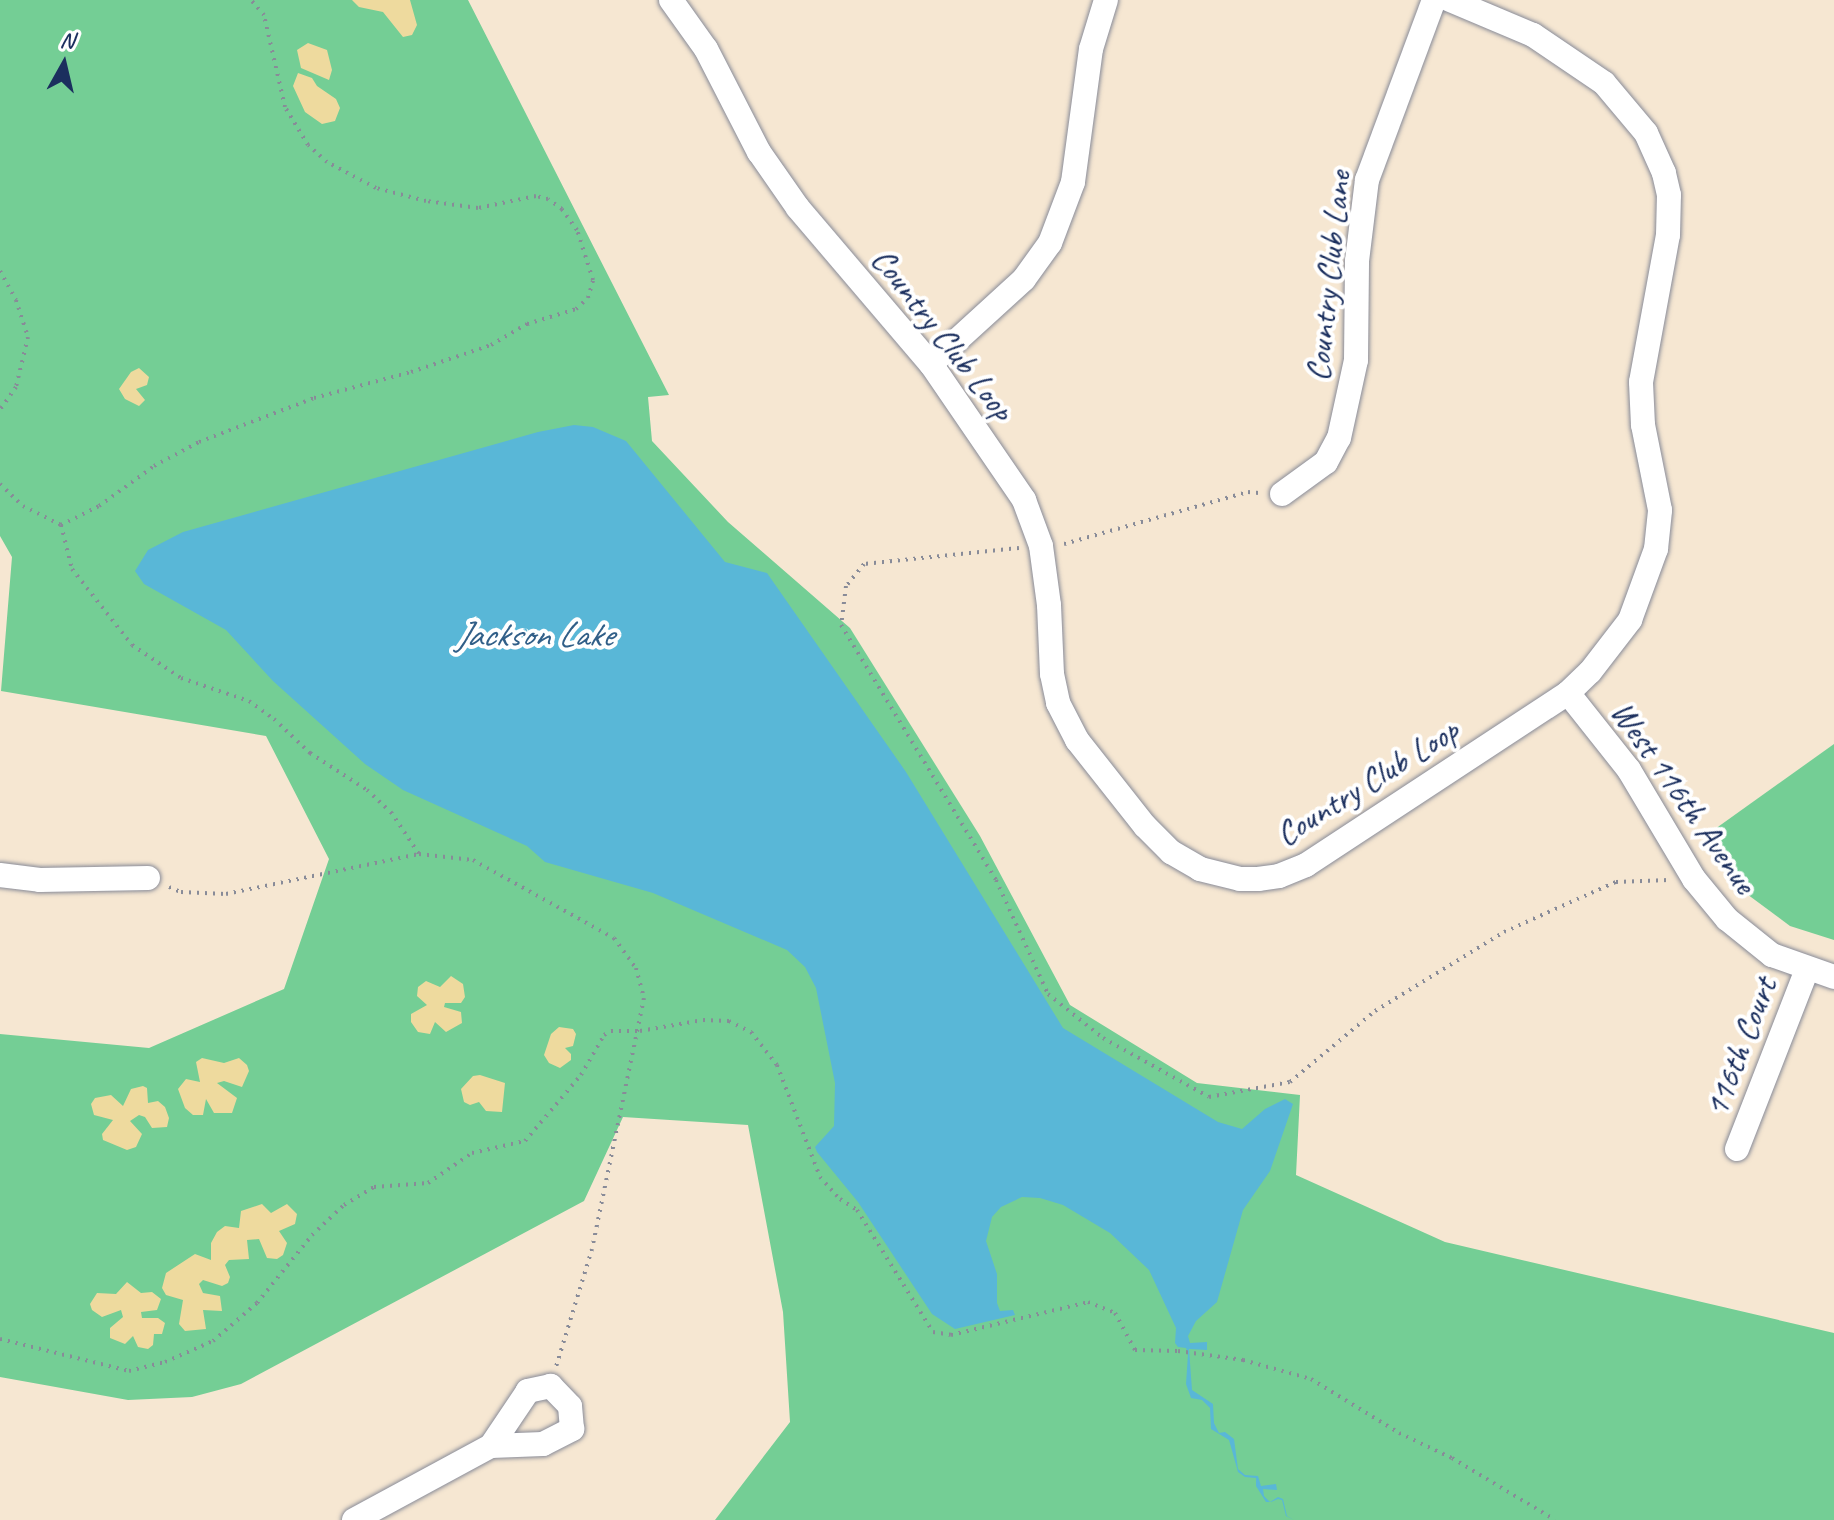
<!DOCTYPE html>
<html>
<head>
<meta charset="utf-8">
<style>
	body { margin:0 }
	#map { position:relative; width:1834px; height:1520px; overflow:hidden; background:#f6e7d2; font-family:Caveat,sans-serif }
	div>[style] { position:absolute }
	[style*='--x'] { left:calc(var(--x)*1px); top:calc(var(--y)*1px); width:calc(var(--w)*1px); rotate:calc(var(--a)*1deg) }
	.green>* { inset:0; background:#74ce95 }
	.sand>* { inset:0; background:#eeda9e }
	.water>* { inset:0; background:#59b7d7 }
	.path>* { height:4px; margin-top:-2px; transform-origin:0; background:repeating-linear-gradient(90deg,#888b98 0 2px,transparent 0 8px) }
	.roads { filter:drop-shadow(0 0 2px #888b98) drop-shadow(0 0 2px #888b98) }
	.minor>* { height:24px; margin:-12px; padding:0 12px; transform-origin:12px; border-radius:12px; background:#fff }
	span { translate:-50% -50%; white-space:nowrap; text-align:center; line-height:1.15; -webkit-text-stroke:8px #fff; paint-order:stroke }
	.street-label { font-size:34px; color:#1b2f5e }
	.water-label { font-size:36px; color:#315f88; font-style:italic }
	.north { position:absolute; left:24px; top:24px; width:80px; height:80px; -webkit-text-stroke:6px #fff; paint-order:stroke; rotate:8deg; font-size:22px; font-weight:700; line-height:32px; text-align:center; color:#1b2f5e }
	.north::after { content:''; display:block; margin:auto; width:28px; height:36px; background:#1b2f5e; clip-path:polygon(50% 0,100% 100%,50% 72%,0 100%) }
</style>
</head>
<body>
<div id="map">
	<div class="green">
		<div style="clip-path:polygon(0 0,468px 0,669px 395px,648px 397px,652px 441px,728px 522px,850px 628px,980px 836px,1070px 1005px,1197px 1083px,1300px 1095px,1296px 1175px,1445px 1242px,1834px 1333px,1834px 1520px,715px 1520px,790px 1422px,783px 1312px,748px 1125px,623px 1117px,584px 1201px,241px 1384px,192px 1397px,128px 1400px,0 1377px,0 1034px,149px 1048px,284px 989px,329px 859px,266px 736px,1px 691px,12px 557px,0 536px)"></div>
		<div style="clip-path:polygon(1834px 744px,1834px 940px,1790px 926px,1728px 880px,1708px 834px)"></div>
	</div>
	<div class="sand">
		<div style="clip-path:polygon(352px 0,410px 0,417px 25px,412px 35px,403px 37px,383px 12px,359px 7px)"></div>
		<div style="clip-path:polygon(308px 43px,327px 50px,332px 70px,329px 80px,301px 68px,297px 50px)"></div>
		<div style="clip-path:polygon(298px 73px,312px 78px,317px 86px,336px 99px,340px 108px,335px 121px,322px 124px,305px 112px,293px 86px)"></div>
		<div style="clip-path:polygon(139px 368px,149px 377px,147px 385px,136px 389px,145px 400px,139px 406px,125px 399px,119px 389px,131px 372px)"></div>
		<div style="clip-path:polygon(451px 976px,463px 984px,465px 997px,461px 1003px,445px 1003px,444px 1007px,461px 1012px,462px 1023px,446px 1032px,435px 1022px,430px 1034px,418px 1032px,411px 1022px,411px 1014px,427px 1005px,417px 996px,418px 987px,426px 981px,440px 987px)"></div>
		<div style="clip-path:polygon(559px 1027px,573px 1029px,576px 1034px,573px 1046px,565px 1048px,571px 1054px,571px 1060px,560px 1068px,549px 1063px,544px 1055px,551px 1034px)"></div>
		<div style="clip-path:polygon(202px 1058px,224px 1063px,239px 1058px,247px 1065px,249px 1071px,242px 1087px,224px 1081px,217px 1083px,237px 1098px,232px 1113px,214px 1113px,206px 1099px,203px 1115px,193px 1115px,185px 1108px,178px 1089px,186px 1079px,200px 1082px,196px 1062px)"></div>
		<div style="clip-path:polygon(480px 1075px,505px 1083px,502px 1112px,486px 1111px,479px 1102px,470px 1105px,464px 1102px,461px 1089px,473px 1076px)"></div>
		<div style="clip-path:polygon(143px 1086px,147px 1088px,148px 1103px,158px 1101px,165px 1107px,169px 1118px,167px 1127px,152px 1128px,145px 1117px,139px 1115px,130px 1121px,142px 1134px,136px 1147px,127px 1150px,103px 1140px,102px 1134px,113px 1120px,94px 1115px,91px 1104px,95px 1098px,111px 1095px,123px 1106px,131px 1089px)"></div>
		<div style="clip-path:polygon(262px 1204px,271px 1213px,287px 1204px,297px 1214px,295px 1224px,279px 1231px,287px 1243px,283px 1255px,277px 1259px,267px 1258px,259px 1239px,247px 1240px,249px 1259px,229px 1260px,225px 1265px,230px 1277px,228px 1283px,222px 1286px,203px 1280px,199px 1284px,203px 1293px,220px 1296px,222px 1311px,203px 1310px,206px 1329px,185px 1331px,179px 1324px,183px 1300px,166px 1295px,162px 1288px,166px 1273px,195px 1254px,211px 1260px,211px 1243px,217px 1232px,225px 1226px,239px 1228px,241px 1211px)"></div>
		<div style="clip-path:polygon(127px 1282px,141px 1293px,152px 1292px,161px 1299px,157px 1310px,141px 1312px,142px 1318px,158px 1318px,165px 1323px,162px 1334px,154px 1334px,153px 1345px,148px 1349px,138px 1347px,133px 1336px,125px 1344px,110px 1338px,110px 1328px,123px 1317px,121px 1310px,102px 1317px,92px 1310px,90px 1304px,97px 1293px,116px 1294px)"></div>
	</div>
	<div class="water">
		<div style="clip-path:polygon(574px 425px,593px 427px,626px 441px,725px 562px,767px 573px,906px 772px,1063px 1028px,1218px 1122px,1242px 1129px,1265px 1109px,1285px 1099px,1293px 1104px,1270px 1171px,1243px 1210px,1217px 1302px,1196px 1321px,1188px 1336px,1190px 1343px,1207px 1342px,1207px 1350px,1189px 1349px,1192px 1390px,1213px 1404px,1214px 1423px,1219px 1433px,1225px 1432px,1234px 1439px,1238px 1469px,1245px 1475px,1258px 1476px,1261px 1486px,1276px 1484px,1277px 1490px,1263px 1489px,1264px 1496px,1270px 1502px,1278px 1497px,1283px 1499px,1287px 1516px,1294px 1520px,1286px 1516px,1282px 1500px,1278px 1499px,1271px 1502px,1266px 1502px,1256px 1486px,1256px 1478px,1245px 1477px,1238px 1472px,1229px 1440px,1211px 1429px,1210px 1408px,1202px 1400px,1191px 1398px,1186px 1384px,1188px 1354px,1186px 1348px,1178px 1347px,1175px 1343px,1176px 1328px,1149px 1270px,1110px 1233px,1063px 1205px,1040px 1198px,1022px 1197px,1001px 1207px,992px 1217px,986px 1241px,997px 1274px,997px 1303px,1000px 1311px,1013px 1310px,1015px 1315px,955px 1329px,932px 1314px,858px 1202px,817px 1152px,815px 1147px,834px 1126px,835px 1083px,816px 988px,805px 967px,787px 950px,653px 893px,545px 862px,527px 846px,403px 790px,365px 764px,273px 681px,226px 630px,144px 584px,135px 571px,148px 550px,183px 532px,538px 432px)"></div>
	</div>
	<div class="path">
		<div style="--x:0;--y:271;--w:33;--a:61"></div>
		<div style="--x:16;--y:300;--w:39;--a:72"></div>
		<div style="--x:28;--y:337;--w:51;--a:103.5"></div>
		<div style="--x:16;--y:387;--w:28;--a:125"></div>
		<div style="--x:0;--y:484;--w:32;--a:44"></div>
		<div style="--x:23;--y:506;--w:42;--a:26.6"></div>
		<div style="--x:61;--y:525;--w:42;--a:-26.6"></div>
		<div style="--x:99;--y:506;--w:68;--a:-36"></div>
		<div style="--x:154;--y:466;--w:51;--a:-28.1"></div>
		<div style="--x:199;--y:442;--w:123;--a:-20.9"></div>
		<div style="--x:314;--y:398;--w:100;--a:-15"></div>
		<div style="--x:411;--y:372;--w:84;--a:-18.6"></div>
		<div style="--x:491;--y:345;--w:42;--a:-30.3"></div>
		<div style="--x:527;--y:324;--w:51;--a:-17"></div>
		<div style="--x:576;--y:309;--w:16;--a:-43"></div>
		<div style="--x:588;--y:298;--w:19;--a:-74"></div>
		<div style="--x:593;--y:280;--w:52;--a:-107.7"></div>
		<div style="--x:577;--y:230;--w:26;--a:-126"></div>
		<div style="--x:562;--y:209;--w:17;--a:-144"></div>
		<div style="--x:548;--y:199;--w:12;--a:-166"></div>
		<div style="--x:536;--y:196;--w:59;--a:168.3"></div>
		<div style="--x:478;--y:208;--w:52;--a:-172.3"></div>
		<div style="--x:426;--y:201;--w:52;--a:-165.4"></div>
		<div style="--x:376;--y:188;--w:55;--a:-152"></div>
		<div style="--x:327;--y:162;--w:25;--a:-138"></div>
		<div style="--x:308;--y:145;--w:44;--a:-121.2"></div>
		<div style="--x:285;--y:107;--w:94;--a:-102.9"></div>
		<div style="--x:264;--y:15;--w:20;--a:-131"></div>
		<div style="--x:61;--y:525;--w:45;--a:76"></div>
		<div style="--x:72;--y:569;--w:97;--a:51.7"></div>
		<div style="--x:132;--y:645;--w:59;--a:34"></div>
		<div style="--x:181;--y:678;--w:72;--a:18.7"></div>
		<div style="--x:249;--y:701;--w:31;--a:36"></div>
		<div style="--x:274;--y:719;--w:50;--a:43.4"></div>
		<div style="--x:310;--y:753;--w:68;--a:33"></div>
		<div style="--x:367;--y:790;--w:33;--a:43"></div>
		<div style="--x:391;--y:812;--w:50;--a:56.3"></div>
		<div style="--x:1064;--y:544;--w:191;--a:-15.8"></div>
		<div style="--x:1248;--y:492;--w:11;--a:5"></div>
		<div style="--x:1019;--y:548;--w:156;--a:174.1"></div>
		<div style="--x:864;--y:564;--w:28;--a:129"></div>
		<div style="--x:846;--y:586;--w:39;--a:97"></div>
		<div style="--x:841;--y:625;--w:298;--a:58.7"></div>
		<div style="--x:996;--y:880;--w:125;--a:65.5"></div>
		<div style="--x:1048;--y:994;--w:70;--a:38.7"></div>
		<div style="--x:1103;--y:1038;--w:121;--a:29.1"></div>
		<div style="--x:1209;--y:1097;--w:82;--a:-10.5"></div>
		<div style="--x:1290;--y:1082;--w:111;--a:-39.9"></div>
		<div style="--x:1375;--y:1011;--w:151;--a:-31.5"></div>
		<div style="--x:1504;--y:932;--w:123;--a:-24.1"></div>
		<div style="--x:1616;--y:882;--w:53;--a:-2.2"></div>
		<div style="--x:169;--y:887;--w:13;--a:23"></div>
		<div style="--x:181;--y:892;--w:45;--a:2.5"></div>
		<div style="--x:226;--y:894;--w:197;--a:-11.7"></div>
		<div style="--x:419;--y:854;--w:54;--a:6.3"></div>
		<div style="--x:473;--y:860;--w:161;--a:29"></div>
		<div style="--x:614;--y:938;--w:37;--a:54"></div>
		<div style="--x:636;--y:968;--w:31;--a:75"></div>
		<div style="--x:644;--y:998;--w:256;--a:101.7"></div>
		<div style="--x:592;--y:1249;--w:123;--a:107"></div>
		<div style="--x:0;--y:1339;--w:133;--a:13.9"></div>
		<div style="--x:129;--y:1371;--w:37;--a:-14"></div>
		<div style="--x:165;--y:1362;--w:52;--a:-23.6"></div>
		<div style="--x:213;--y:1341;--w:58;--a:-40.8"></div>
		<div style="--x:257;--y:1303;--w:87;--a:-51"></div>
		<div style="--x:312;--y:1235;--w:44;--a:-43.2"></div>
		<div style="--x:344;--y:1205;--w:35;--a:-31"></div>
		<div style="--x:374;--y:1187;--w:54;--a:-4.2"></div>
		<div style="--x:428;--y:1183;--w:53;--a:-34.3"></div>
		<div style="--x:472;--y:1153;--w:54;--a:-12.8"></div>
		<div style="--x:525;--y:1141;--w:87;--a:-49.7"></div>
		<div style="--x:581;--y:1075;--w:46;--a:-60.1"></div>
		<div style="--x:604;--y:1035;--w:8;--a:-30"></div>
		<div style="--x:611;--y:1031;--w:29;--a:0"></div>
		<div style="--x:640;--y:1031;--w:64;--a:-9.9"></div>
		<div style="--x:703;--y:1020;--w:26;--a:2"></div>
		<div style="--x:729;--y:1021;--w:25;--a:27"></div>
		<div style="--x:751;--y:1032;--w:42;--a:51.8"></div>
		<div style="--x:777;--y:1065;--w:120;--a:69"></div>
		<div style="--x:820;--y:1177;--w:30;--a:48"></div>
		<div style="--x:840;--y:1199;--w:20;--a:33"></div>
		<div style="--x:857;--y:1210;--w:144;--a:58.1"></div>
		<div style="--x:933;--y:1332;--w:18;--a:9"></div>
		<div style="--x:951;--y:1335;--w:141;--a:-13.5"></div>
		<div style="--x:1088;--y:1302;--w:29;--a:22"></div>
		<div style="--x:1115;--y:1313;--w:42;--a:61.6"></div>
		<div style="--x:1135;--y:1350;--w:43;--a:1.3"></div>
		<div style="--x:1178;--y:1351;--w:66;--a:7.9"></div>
		<div style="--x:1243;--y:1360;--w:71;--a:15.6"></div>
		<div style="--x:1311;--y:1379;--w:103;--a:31.5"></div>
		<div style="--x:1399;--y:1433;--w:59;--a:25.3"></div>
		<div style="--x:1452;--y:1458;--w:120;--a:31"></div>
	</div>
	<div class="roads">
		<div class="minor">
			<div style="--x:671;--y:0;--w:60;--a:54.5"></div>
			<div style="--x:706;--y:49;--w:116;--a:62.8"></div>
			<div style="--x:759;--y:152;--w:68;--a:55.1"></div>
			<div style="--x:798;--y:208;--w:205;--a:49.6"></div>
			<div style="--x:931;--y:364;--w:165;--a:55.6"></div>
			<div style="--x:1024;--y:500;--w:49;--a:69.7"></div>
			<div style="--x:1041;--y:546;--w:60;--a:82.3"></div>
			<div style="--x:1049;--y:605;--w:69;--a:87.5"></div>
			<div style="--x:1052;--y:674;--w:30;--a:78"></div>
			<div style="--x:1058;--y:703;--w:42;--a:62.8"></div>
			<div style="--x:1077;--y:740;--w:110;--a:51.7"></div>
			<div style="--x:1145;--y:826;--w:37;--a:45"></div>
			<div style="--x:1171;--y:852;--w:34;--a:30"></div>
			<div style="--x:1200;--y:869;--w:41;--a:14"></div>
			<div style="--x:1240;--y:879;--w:18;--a:0"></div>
			<div style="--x:1258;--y:879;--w:21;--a:-8"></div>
			<div style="--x:1279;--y:876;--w:29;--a:-22"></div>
			<div style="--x:1306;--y:865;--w:313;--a:-33.3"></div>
			<div style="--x:1568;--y:693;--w:30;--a:-44"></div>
			<div style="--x:1590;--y:672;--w:66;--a:-52.4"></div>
			<div style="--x:1630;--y:620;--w:76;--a:-69.9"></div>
			<div style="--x:1656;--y:549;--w:39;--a:-84"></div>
			<div style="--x:1660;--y:510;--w:87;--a:-101.3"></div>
			<div style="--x:1643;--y:425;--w:43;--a:-92.7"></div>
			<div style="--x:1641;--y:382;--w:149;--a:-79.6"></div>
			<div style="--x:1668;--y:235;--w:40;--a:-88.6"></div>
			<div style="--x:1669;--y:195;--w:23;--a:-103"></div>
			<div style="--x:1664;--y:173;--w:44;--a:-114.2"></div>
			<div style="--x:1646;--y:133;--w:65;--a:-130"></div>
			<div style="--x:1604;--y:83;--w:86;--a:-145.9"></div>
			<div style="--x:1533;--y:35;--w:90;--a:-157.1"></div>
			<div style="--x:931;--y:364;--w:126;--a:-42.4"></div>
			<div style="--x:1024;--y:279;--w:44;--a:-54.2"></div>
			<div style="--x:1050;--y:243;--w:65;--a:-69.3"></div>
			<div style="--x:1073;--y:182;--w:134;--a:-82.3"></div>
			<div style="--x:1091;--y:49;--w:51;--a:-73"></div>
			<div style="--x:1282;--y:494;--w:54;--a:-36"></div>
			<div style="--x:1326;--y:462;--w:27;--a:-62"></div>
			<div style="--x:1339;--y:438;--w:80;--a:-77.7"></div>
			<div style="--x:1356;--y:360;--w:99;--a:-89.4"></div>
			<div style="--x:1357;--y:261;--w:82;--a:-83"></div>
			<div style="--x:1367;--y:180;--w:192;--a:-69.6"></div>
			<div style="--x:1568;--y:693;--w:98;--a:51.6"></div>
			<div style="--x:1629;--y:770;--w:127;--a:59.2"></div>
			<div style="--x:1694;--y:879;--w:52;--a:50.5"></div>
			<div style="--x:1727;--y:919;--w:58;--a:38.7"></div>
			<div style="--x:1772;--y:955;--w:66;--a:19.5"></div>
			<div style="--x:0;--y:875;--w:40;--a:7.1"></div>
			<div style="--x:40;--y:880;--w:108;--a:-1.1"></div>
			<div style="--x:1737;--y:1149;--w:193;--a:-68.7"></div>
			<div style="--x:354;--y:1520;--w:156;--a:-28.4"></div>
			<div style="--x:491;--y:1446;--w:52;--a:-2.2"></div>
			<div style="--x:543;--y:1444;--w:33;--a:-27"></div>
			<div style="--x:572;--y:1429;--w:23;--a:-95"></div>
			<div style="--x:570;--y:1406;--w:28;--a:-134"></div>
			<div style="--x:551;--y:1386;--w:24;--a:168"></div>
			<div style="--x:528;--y:1391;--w:66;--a:123.9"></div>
		</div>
	</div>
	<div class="street-label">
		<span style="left:1328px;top:276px;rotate:-84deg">Country Club Lane</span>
		<span style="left:943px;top:334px;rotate:52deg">Country Club Loop</span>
		<span style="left:1367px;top:782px;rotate:-32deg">Country Club Loop</span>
		<span style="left:1684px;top:797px;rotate:55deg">West 116th Avenue</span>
		<span style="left:1740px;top:1047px;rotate:-69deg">116th Court</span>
	</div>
	<div class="water-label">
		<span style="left:534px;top:635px">Jackson Lake</span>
	</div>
	<div class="north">N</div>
</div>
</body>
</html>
